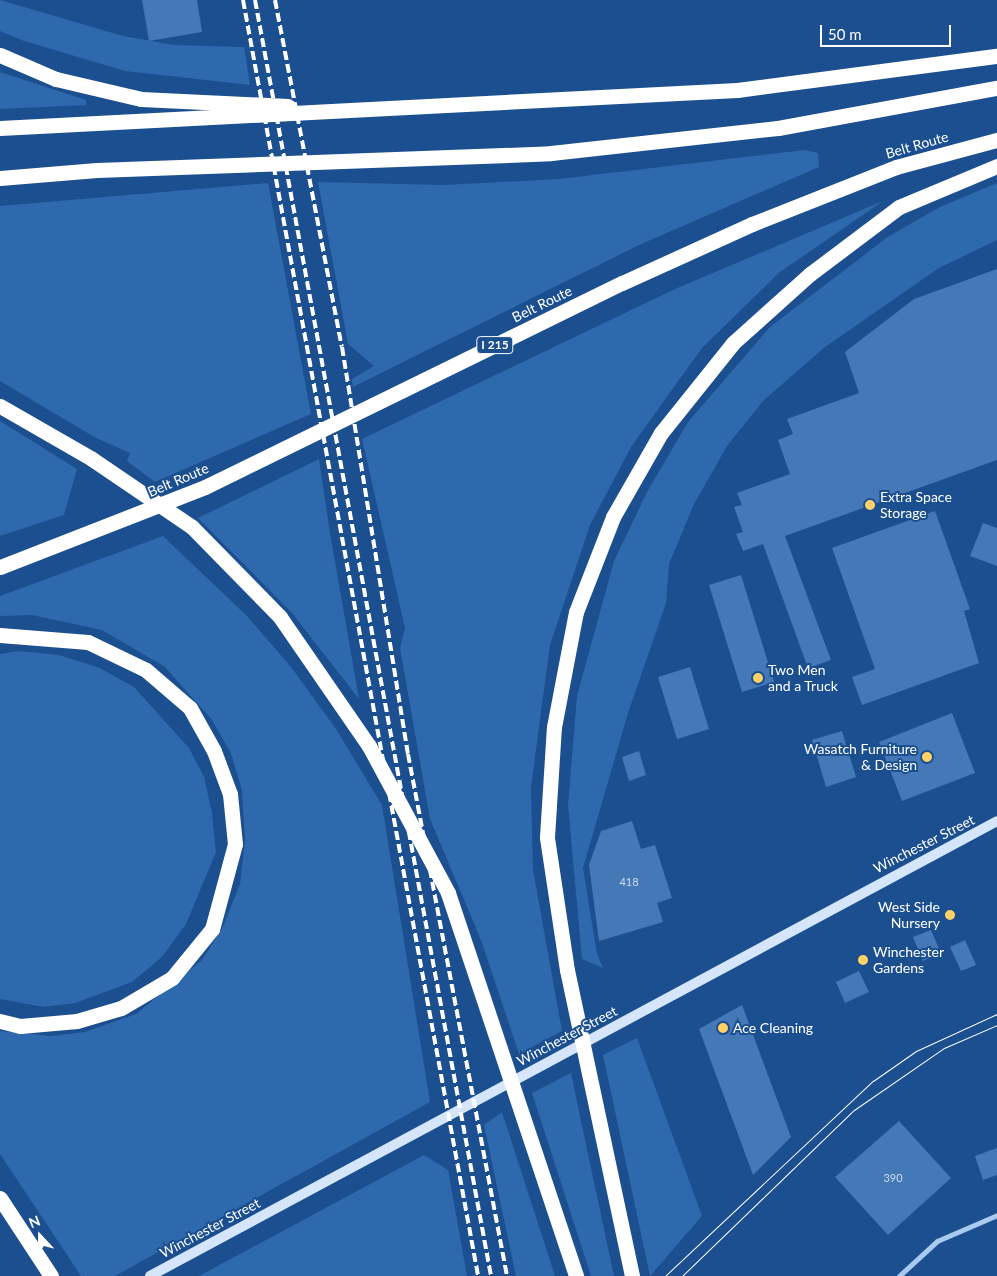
<!DOCTYPE html>
<html>
<head>
<meta charset="utf-8">
<style>
	body { margin:0 }
	#map { position:relative; width:997px; height:1276px; overflow:hidden; background:#1b4f8f; font-family:Lato,sans-serif }
	div>[style] { position:absolute }
	[style*='--x'] { left:calc(var(--x)*1px); top:calc(var(--y)*1px); width:calc(var(--w)*1px); rotate:calc(var(--a)*1deg) }
	.green>* { inset:0; background:#2e69ad }
	.building>* { inset:0; background:#4478b7 }
	.minor>* { height:5px; margin:-2.5px; padding:0 2.5px; transform-origin:2.5px; border-radius:2.5px; background:#a9c9ee }
	.secondary>* { height:10px; margin:-5px; padding:0 5px; transform-origin:5px; border-radius:5px; background:#d6e6fa }
	.motorway>* { height:15px; margin:-7.5px; padding:0 7.5px; transform-origin:7.5px; border-radius:7.5px; background:#fff }
	.tram>* { height:1px; margin:-0.5px; padding:0 0.5px; transform-origin:0.5px; border-radius:0.5px; background:#fff }
	.rail>* { height:4px; margin-top:-2px; transform-origin:0; background:repeating-linear-gradient(90deg,#fff 0 9px,transparent 0 13px) }
	.motorway-bridge>* { height:15px; margin:-7.5px; padding:0 7.5px; transform-origin:7.5px; border-radius:7.5px; background:#fff }
	.dots>* { width:14px; height:14px; translate:-50% -50%; box-sizing:border-box; border:2px solid #1b4f8f; border-radius:50% }
	span { translate:-50% -50%; white-space:nowrap; text-align:center; line-height:1.15; -webkit-text-stroke:4px #1b4f8f; paint-order:stroke }
	.number-label { font-size:11px; color:#d0dded }
	.number-label span { -webkit-text-stroke-width:0 }
	.shield-label span { padding:1px 4px; background:#1b4f8f; border:1px solid; border-radius:4px; -webkit-text-stroke-width:0 }
	.shield-label { font-size:12px; color:#fff; font-weight:700 }
	.street-label { font-size:14px; color:#fff }
	.poi-label { font-size:14px; color:#fff }
	.left { translate:0 -50%; text-align:left }
	.right { translate:-100% -50%; text-align:right }
	.north { position:absolute; left:15px; top:1211px; width:50px; height:50px; -webkit-text-stroke:4px #1b4f8f; paint-order:stroke; rotate:339deg; font-size:14px; font-weight:700; line-height:20px; text-align:center; color:#fff }
	.north::after { content:''; display:block; margin:auto; width:18px; height:22px; background:#fff; clip-path:polygon(50% 0,100% 100%,50% 72%,0 100%) }
	.scale { position:absolute; left:820px; top:25px; width:131px; height:22px; box-sizing:border-box; border:2px solid #fff; border-top:0; padding-left:6px; font-size:15px; line-height:18px; white-space:nowrap; color:#fff; -webkit-text-stroke:4px #1b4f8f; paint-order:stroke }
</style>
</head>
<body>
<div id="map">
	<div class="green">
		<div style="clip-path:polygon(0 0,123px 36px,174px 45px,244px 47px,250px 85px,125px 71px,24px 41px,0 31px)"></div>
		<div style="clip-path:polygon(0 72px,86px 100px,86px 105px,0 109px)"></div>
		<div style="clip-path:polygon(805px 150px,818px 153px,819px 167px,639px 245px,353px 387px,352px 379px,374px 366px,348px 344px,318px 182px,443px 185px,559px 179px)"></div>
		<div style="clip-path:polygon(268px 183px,311px 414px,155px 482px,127px 461px,130px 453px,96px 438px,0 381px,0 206px)"></div>
		<div style="clip-path:polygon(997px 183px,997px 240px,939px 268px,825px 347px,763px 401px,727px 446px,694px 504px,669px 564px,666px 603px,628px 713px,583px 868px,597px 954px,603px 968px,582px 959px,568px 805px,577px 696px,614px 561px,647px 492px,688px 422px,770px 327px,889px 236px,940px 207px)"></div>
		<div style="clip-path:polygon(883px 201px,780px 272px,702px 348px,631px 447px,590px 525px,550px 645px,531px 787px,533px 870px,562px 1031px,519px 1054px,481px 940px,430px 819px,400px 648px,405px 628px,362px 439px,675px 289px)"></div>
		<div style="clip-path:polygon(0 421px,77px 469px,64px 515px,0 536px)"></div>
		<div style="clip-path:polygon(319px 459px,330px 533px,359px 699px,292px 613px,198px 518px)"></div>
		<div style="clip-path:polygon(163px 536px,247px 616px,291px 667px,336px 729px,382px 805px,430px 1102px,115px 1276px,81px 1276px,0 1154px,0 1031px,50px 1036px,85px 1032px,136px 1014px,202px 960px,222px 929px,240px 884px,245px 841px,242px 791px,231px 753px,212px 720px,165px 667px,102px 630px,32px 615px,0 616px,0 596px)"></div>
		<div style="clip-path:polygon(19px 651px,59px 655px,100px 668px,134px 687px,189px 748px,204px 777px,212px 813px,216px 852px,186px 924px,162px 957px,132px 982px,75px 1003px,43px 1007px,0 999px,0 654px)"></div>
		<div style="clip-path:polygon(637px 1038px,702px 1216px,650px 1276px,603px 1055px)"></div>
		<div style="clip-path:polygon(571px 1073px,582px 1126px,614px 1276px,591px 1276px,532px 1093px)"></div>
		<div style="clip-path:polygon(502px 1112px,555px 1276px,516px 1276px,484px 1125px)"></div>
		<div style="clip-path:polygon(424px 1155px,448px 1170px,467px 1276px,199px 1276px)"></div>
	</div>
	<div class="building">
		<div style="clip-path:polygon(142px 0,197px 0,202px 32px,149px 41px)"></div>
		<div style="clip-path:polygon(997px 269px,997px 460px,785px 536px,831px 660px,808px 668px,763px 544px,743px 551px,736px 534px,743px 532px,734px 507px,742px 505px,737px 493px,790px 474px,778px 440px,793px 434px,787px 419px,859px 393px,845px 352px,914px 299px)"></div>
		<div style="clip-path:polygon(935px 511px,970px 609px,964px 611px,979px 663px,862px 705px,852px 677px,875px 669px,832px 548px)"></div>
		<div style="clip-path:polygon(983px 523px,997px 528px,997px 566px,970px 556px)"></div>
		<div style="clip-path:polygon(741px 575px,774px 682px,742px 692px,709px 585px)"></div>
		<div style="clip-path:polygon(690px 667px,709px 729px,677px 739px,658px 677px)"></div>
		<div style="clip-path:polygon(952px 713px,975px 773px,902px 801px,879px 742px)"></div>
		<div style="clip-path:polygon(842px 731px,856px 777px,826px 787px,812px 740px)"></div>
		<div style="clip-path:polygon(639px 751px,646px 775px,629px 781px,622px 757px)"></div>
		<div style="clip-path:polygon(632px 821px,641px 849px,655px 845px,672px 898px,657px 903px,663px 922px,599px 941px,589px 865px,601px 831px)"></div>
		<div style="clip-path:polygon(931px 930px,941px 953px,923px 961px,913px 937px)"></div>
		<div style="clip-path:polygon(965px 940px,976px 965px,961px 971px,950px 947px)"></div>
		<div style="clip-path:polygon(859px 971px,869px 992px,845px 1003px,836px 982px)"></div>
		<div style="clip-path:polygon(742px 1005px,791px 1137px,753px 1175px,699px 1029px)"></div>
		<div style="clip-path:polygon(899px 1121px,951px 1178px,888px 1235px,835px 1177px)"></div>
		<div style="clip-path:polygon(997px 1148px,997px 1175px,983px 1180px,975px 1156px)"></div>
	</div>
	<div class="minor">
		<div style="--x:899;--y:1276;--w:52;--a:-42.6"></div>
		<div style="--x:937;--y:1241;--w:65;--a:-23.4"></div>
	</div>
	<div class="secondary">
		<div style="--x:150;--y:1276;--w:961;--a:-28.24"></div>
	</div>
	<div class="motorway">
		<div style="--x:0;--y:55;--w:61;--a:23.2"></div>
		<div style="--x:56;--y:79;--w:87;--a:13.2"></div>
		<div style="--x:141;--y:99;--w:147;--a:2.7"></div>
		<div style="--x:0;--y:128;--w:738;--a:-2.95"></div>
		<div style="--x:737;--y:90;--w:262;--a:-7.5"></div>
		<div style="--x:0;--y:178;--w:97;--a:-4.7"></div>
		<div style="--x:97;--y:170;--w:454;--a:-2.1"></div>
		<div style="--x:551;--y:153;--w:228;--a:-6.3"></div>
		<div style="--x:778;--y:128;--w:223;--a:-10.4"></div>
		<div style="--x:0;--y:406;--w:106;--a:29.9"></div>
		<div style="--x:0;--y:567;--w:220;--a:-21.3"></div>
		<div style="--x:205;--y:487;--w:464;--a:-26.1"></div>
		<div style="--x:622;--y:283;--w:143;--a:-24.4"></div>
		<div style="--x:752;--y:224;--w:155;--a:-21.6"></div>
		<div style="--x:896;--y:167;--w:105;--a:-15"></div>
		<div style="--x:0;--y:635;--w:88;--a:4.5"></div>
		<div style="--x:88;--y:642;--w:64;--a:25.8"></div>
		<div style="--x:146;--y:670;--w:58;--a:40.8"></div>
		<div style="--x:190;--y:708;--w:49;--a:60.8"></div>
		<div style="--x:214;--y:751;--w:46;--a:69.6"></div>
		<div style="--x:230;--y:794;--w:50;--a:84.3"></div>
		<div style="--x:235;--y:844;--w:88;--a:105.1"></div>
		<div style="--x:212;--y:929;--w:63;--a:129.2"></div>
		<div style="--x:172;--y:978;--w:59;--a:149.5"></div>
		<div style="--x:121;--y:1008;--w:46;--a:163.5"></div>
		<div style="--x:77;--y:1021;--w:57;--a:175"></div>
		<div style="--x:20;--y:1026;--w:21;--a:-166"></div>
		<div style="--x:567;--y:970;--w:134;--a:-98.6"></div>
		<div style="--x:547;--y:837;--w:110;--a:-86.4"></div>
		<div style="--x:554;--y:727;--w:117;--a:-79.2"></div>
		<div style="--x:576;--y:612;--w:102;--a:-68.7"></div>
		<div style="--x:613;--y:517;--w:97;--a:-60.3"></div>
		<div style="--x:661;--y:433;--w:115;--a:-51.3"></div>
		<div style="--x:733;--y:343;--w:103;--a:-41.9"></div>
		<div style="--x:810;--y:274;--w:111;--a:-37"></div>
		<div style="--x:899;--y:207;--w:106;--a:-22.7"></div>
		<div style="--x:0;--y:1198;--w:93;--a:56.8"></div>
	</div>
	<div class="tram">
		<div style="--x:665;--y:1276;--w:285;--a:-43.2"></div>
		<div style="--x:873;--y:1081;--w:52;--a:-34.9"></div>
		<div style="--x:916;--y:1051;--w:89;--a:-24.6"></div>
		<div style="--x:682;--y:1276;--w:239;--a:-44"></div>
		<div style="--x:854;--y:1110;--w:109;--a:-34.6"></div>
		<div style="--x:944;--y:1048;--w:58;--a:-23.5"></div>
	</div>
	<div class="rail">
		<div style="--x:243;--y:0;--w:1297;--a:79.56"></div>
		<div style="--x:255;--y:0;--w:1298;--a:79.52"></div>
		<div style="--x:275;--y:0;--w:353;--a:79.1"></div>
		<div style="--x:342;--y:347;--w:412;--a:80.8"></div>
		<div style="--x:408;--y:754;--w:531;--a:79.26"></div>
	</div>
	<div class="motorway-bridge">
		<div style="--x:92;--y:459;--w:121;--a:34.2"></div>
		<div style="--x:192;--y:527;--w:126;--a:45.6"></div>
		<div style="--x:280;--y:617;--w:157;--a:55.4"></div>
		<div style="--x:369;--y:746;--w:167;--a:61.7"></div>
		<div style="--x:448;--y:893;--w:404;--a:71.5"></div>
		<div style="--x:567;--y:970;--w:313;--a:78"></div>
	</div>
	<div class="dots">
		<div style="left:870px;top:505px;background:#ffd166"></div>
		<div style="left:758px;top:678px;background:#ffd166"></div>
		<div style="left:927px;top:757px;background:#ffd166"></div>
		<div style="left:950px;top:915px;background:#ffd166"></div>
		<div style="left:863px;top:960px;background:#ffd166"></div>
		<div style="left:723px;top:1028px;background:#ffd166"></div>
	</div>
	<div class="number-label">
		<span style="left:629px;top:882px">418</span>
		<span style="left:893px;top:1178px">390</span>
	</div>
	<div class="shield-label">
		<span style="left:495px;top:345px">I 215</span>
	</div>
	<div class="street-label">
		<span style="left:917px;top:145px;rotate:-16deg">Belt Route</span>
		<span style="left:542px;top:304px;rotate:-26deg">Belt Route</span>
		<span style="left:178px;top:480px;rotate:-23deg">Belt Route</span>
		<span style="left:924px;top:844px;rotate:-27deg">Winchester Street</span>
		<span style="left:567px;top:1036px;rotate:-28deg">Winchester Street</span>
		<span style="left:210px;top:1228px;rotate:-28deg">Winchester Street</span>
	</div>
	<div class="poi-label">
		<span class="left" style="left:880px;top:505px">Extra Space<br>Storage</span>
		<span class="left" style="left:768px;top:678px">Two Men<br>and a Truck</span>
		<span class="right" style="left:917px;top:757px">Wasatch Furniture<br>&amp; Design</span>
		<span class="right" style="left:940px;top:915px">West Side<br>Nursery</span>
		<span class="left" style="left:873px;top:960px">Winchester<br>Gardens</span>
		<span class="left" style="left:733px;top:1028px">Ace Cleaning</span>
	</div>
	<div class="north">N</div>
	<div class="scale">50 m</div>
</div>
</body>
</html>
